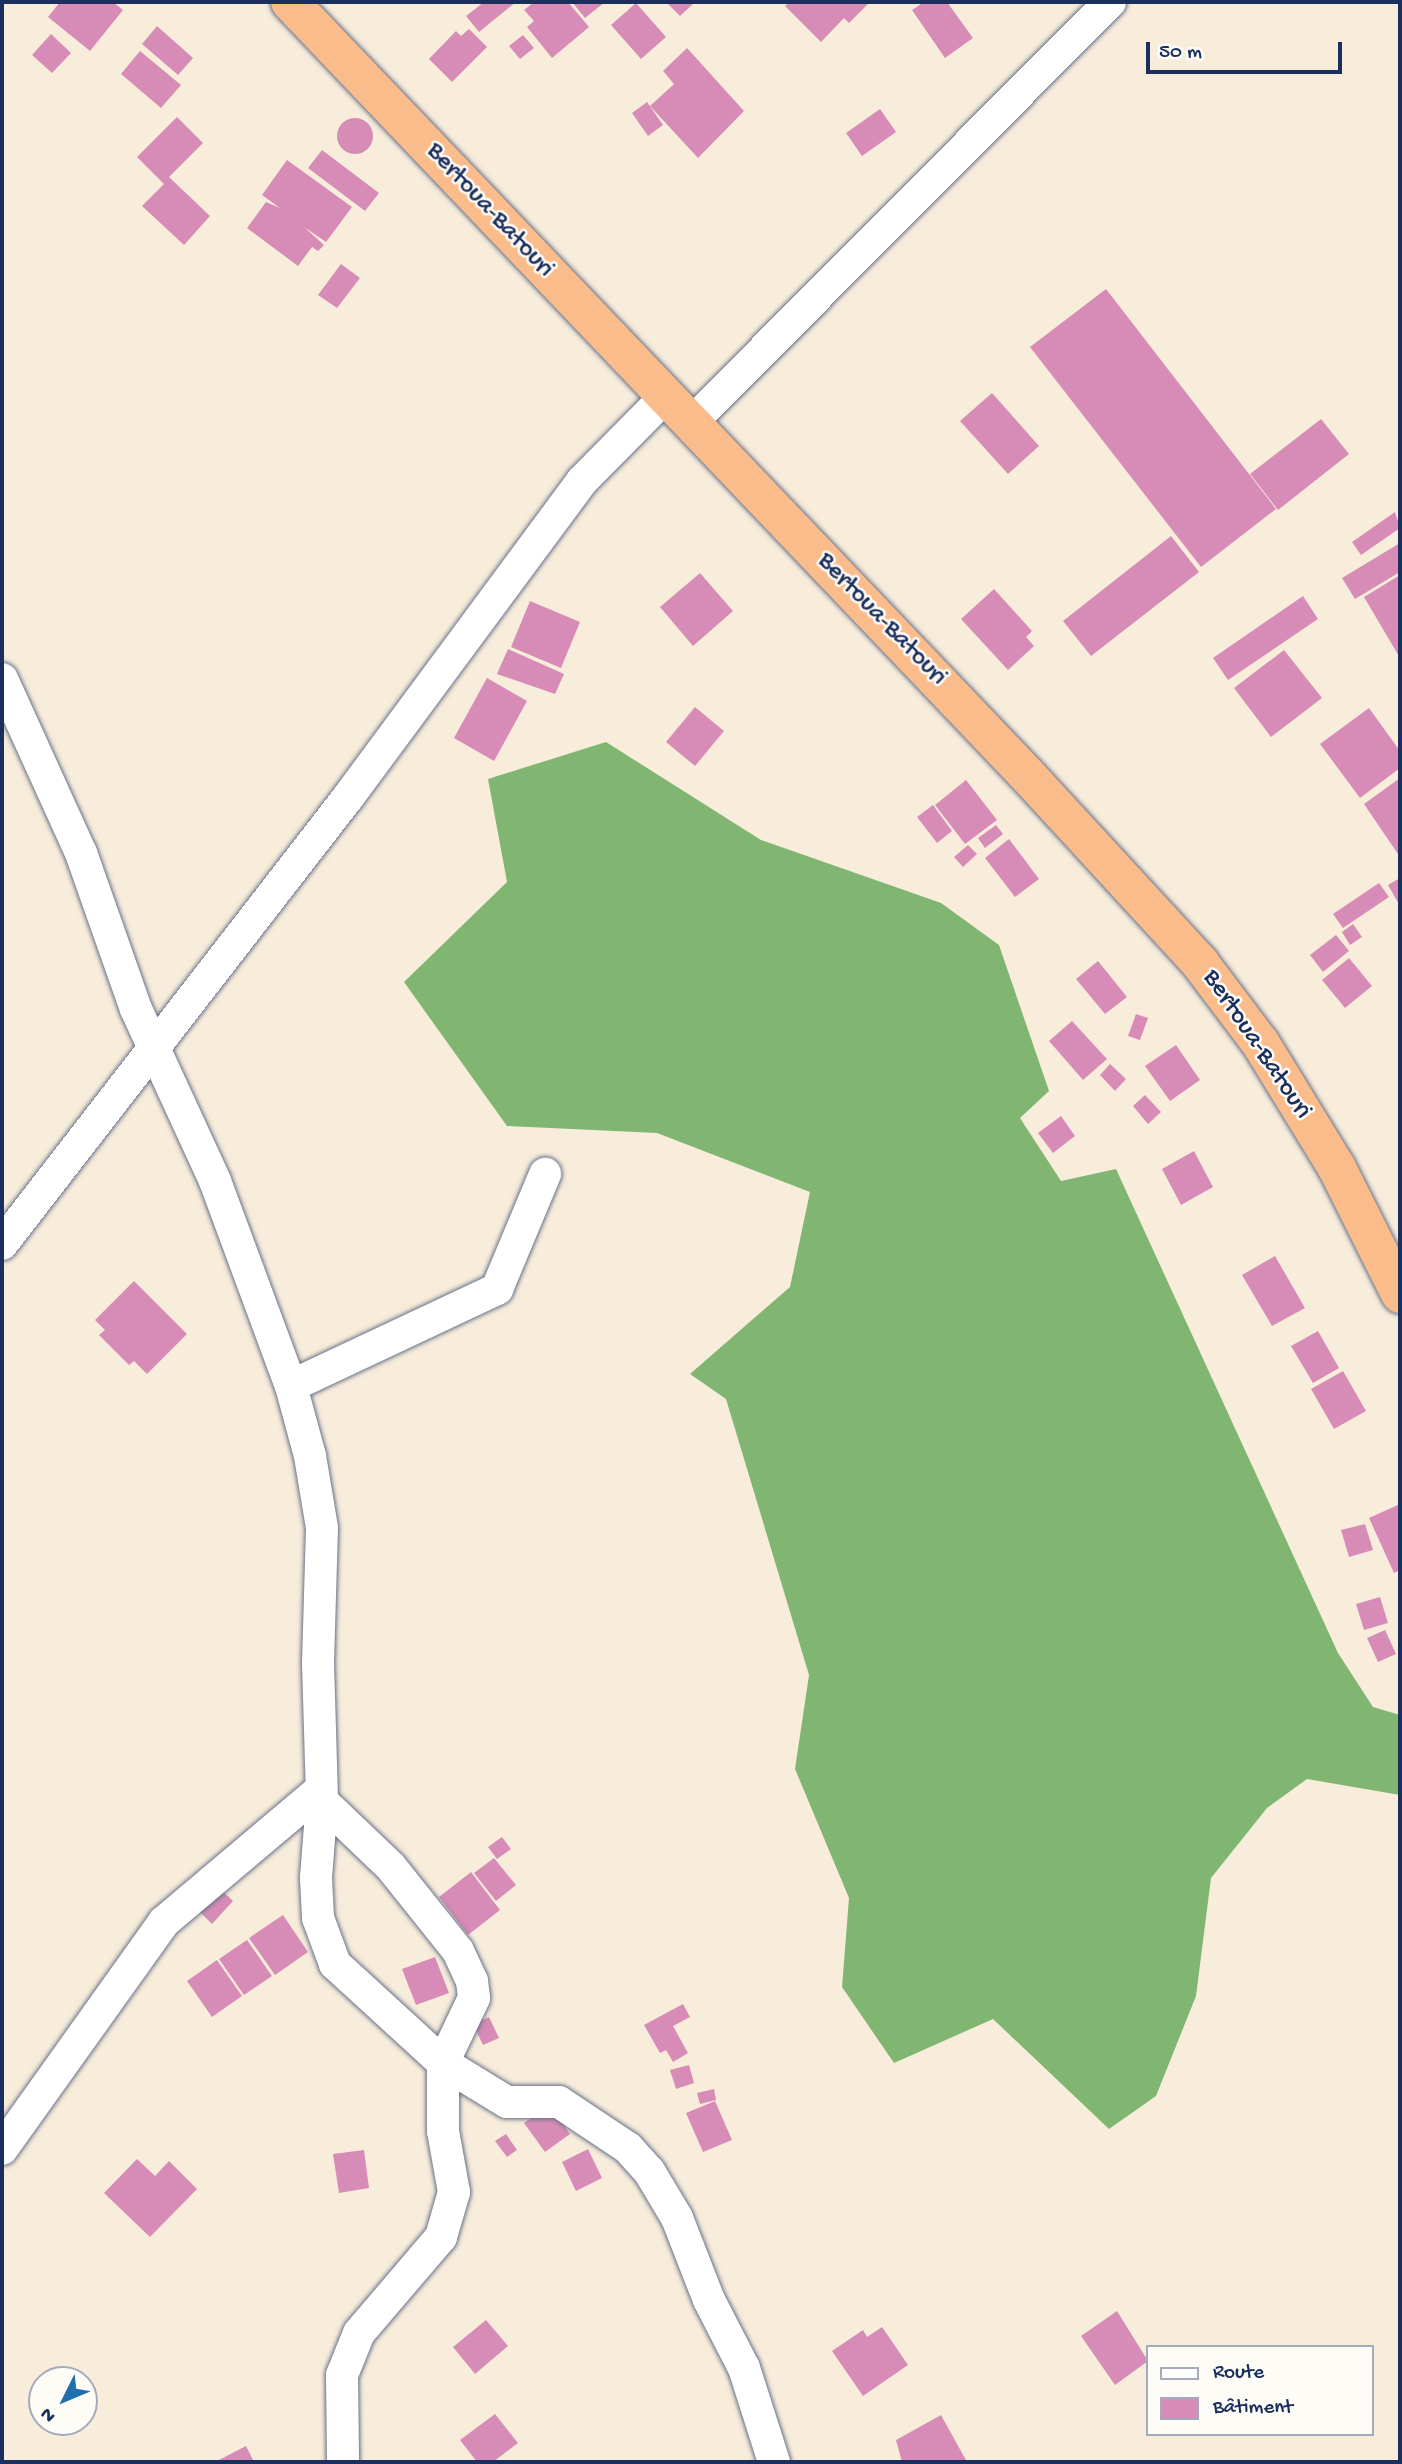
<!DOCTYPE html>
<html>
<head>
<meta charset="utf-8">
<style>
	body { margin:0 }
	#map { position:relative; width:1402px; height:2464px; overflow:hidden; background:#f8eddb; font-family:"Gochi Hand",sans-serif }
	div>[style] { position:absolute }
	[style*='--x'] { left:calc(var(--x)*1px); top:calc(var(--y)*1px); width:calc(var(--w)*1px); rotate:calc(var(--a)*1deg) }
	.forest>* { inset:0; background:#80b672 }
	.building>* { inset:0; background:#d78cb7 }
	.round { border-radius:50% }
	.roads { filter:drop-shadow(0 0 2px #68728a) drop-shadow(0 0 2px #68728a) }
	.minor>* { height:32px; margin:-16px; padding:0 16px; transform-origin:16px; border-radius:16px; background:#fff }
	.trunk>* { height:38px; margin:-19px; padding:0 19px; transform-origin:19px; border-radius:19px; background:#fabc8b }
	span { translate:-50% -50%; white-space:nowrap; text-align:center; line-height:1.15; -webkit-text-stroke:5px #fdfcf7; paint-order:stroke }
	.street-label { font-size:26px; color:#1b2f5e }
	.frame { position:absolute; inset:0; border:4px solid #1b2f5e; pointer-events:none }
	.legend { position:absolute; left:1146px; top:2345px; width:228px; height:91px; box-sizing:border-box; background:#fdfcf7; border:2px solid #a3aaba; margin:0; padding:9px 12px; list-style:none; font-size:21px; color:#1b2f5e }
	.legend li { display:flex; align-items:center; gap:14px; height:35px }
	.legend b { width:35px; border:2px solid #a3aaba }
	.north { position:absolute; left:28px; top:2366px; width:70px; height:70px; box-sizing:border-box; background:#fdfcf7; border:2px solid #a3aaba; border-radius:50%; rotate:227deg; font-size:19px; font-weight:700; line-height:28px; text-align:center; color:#1b2f5e }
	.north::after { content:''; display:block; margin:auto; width:24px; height:32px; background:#1f6fb2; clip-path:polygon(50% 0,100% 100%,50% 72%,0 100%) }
	.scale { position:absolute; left:1146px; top:42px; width:196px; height:32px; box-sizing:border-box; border:4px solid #1b2f5e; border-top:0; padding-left:9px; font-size:21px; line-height:24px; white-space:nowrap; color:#1b2f5e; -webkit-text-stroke:5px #fdfcf7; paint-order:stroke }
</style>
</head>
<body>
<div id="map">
	<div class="forest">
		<div style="clip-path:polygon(606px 742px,761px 840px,941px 903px,999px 945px,1049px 1091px,1020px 1118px,1061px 1181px,1116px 1169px,1338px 1653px,1373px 1707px,1400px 1715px,1400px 1795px,1307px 1779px,1267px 1808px,1211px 1878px,1196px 1996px,1156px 2096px,1109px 2129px,993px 2019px,894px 2063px,842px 1987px,849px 1898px,795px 1769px,809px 1675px,726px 1399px,690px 1374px,790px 1287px,810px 1192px,657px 1133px,507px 1126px,404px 982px,507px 882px,488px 779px)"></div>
	</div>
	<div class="building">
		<div style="clip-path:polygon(60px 2px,113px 2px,123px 10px,90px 51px,48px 17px)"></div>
		<div style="clip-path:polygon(484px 2px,516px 2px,479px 32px,466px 16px)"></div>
		<div style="clip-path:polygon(534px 2px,568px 2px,589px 27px,552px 58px,527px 27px,534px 21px,524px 10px)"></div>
		<div style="clip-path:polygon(572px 2px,605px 2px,585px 18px)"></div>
		<div style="clip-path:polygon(666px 2px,695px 2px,680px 16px)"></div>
		<div style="clip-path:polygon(790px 2px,870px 2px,849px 23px,844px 18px,821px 42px,785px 6px)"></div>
		<div style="clip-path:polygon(924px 2px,947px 2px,973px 38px,945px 58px,912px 10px)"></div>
		<div style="clip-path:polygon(636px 3px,666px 37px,641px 59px,611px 25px)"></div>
		<div style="clip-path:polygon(157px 26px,193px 58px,178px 75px,142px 44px)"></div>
		<div style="clip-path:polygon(469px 29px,487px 47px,452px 82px,429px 59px,456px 31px,461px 36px)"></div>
		<div style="clip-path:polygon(51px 34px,71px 53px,52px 73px,32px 55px)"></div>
		<div style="clip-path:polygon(523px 35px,534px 48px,520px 59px,509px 46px)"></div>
		<div style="clip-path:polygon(687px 48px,744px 111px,698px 158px,650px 106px,674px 84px,663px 71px)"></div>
		<div style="clip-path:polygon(140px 51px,181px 85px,161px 108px,121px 74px)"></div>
		<div style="clip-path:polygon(647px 102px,663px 125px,648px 136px,632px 113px)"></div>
		<div style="clip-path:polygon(880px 109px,896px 132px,862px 156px,846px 133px)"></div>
		<div style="clip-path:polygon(177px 117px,203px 143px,169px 177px,210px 216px,184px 245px,142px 206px,164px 184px,137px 157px)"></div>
		<div class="round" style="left:337px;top:118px;width:36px;height:36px"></div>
		<div style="clip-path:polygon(322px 150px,379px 193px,365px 211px,308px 168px)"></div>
		<div style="clip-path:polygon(287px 160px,352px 207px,326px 242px,304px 227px,324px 245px,318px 251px,312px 247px,298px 266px,247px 228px,266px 202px,280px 208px,262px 195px)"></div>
		<div style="clip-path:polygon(341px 264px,360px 278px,337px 308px,318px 295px)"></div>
		<div style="clip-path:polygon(1106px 289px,1276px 509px,1201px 567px,1030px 347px)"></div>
		<div style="clip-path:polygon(992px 393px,1039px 446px,1008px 474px,960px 421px)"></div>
		<div style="clip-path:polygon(1321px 419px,1349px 454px,1278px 510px,1250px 474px)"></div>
		<div style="clip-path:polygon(1395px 512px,1400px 528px,1361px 555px,1352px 542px)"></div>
		<div style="clip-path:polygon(1171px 536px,1199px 572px,1091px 656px,1063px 621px)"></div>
		<div style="clip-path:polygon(1400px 543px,1400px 572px,1355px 599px,1342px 578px)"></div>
		<div style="clip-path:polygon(700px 573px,733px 611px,693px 646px,660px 607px)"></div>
		<div style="clip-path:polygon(1400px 575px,1400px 658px,1364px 597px)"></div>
		<div style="clip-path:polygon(994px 589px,1032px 631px,1026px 637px,1034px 646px,1008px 670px,961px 619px)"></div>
		<div style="clip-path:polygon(1303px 596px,1318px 619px,1228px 680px,1213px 658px)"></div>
		<div style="clip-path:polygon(530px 601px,580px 622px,561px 668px,511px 647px)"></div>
		<div style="clip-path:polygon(508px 649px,564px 674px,555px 694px,497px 674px)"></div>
		<div style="clip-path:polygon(1284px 650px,1322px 698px,1271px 737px,1234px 688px)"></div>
		<div style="clip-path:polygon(487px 678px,527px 701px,494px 761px,454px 738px)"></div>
		<div style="clip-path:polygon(695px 707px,724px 731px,695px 766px,666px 742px)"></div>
		<div style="clip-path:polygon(1369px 708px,1400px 751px,1400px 768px,1360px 798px,1320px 744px)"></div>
		<div style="clip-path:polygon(1400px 778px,1400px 857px,1364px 804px)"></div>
		<div style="clip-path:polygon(966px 780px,997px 820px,965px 844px,935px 805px)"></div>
		<div style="clip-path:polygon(933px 805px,952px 831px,937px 843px,917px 817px)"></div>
		<div style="clip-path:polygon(996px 825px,1003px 834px,985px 848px,978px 838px)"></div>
		<div style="clip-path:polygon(1009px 839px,1039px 879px,1015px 897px,985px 858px)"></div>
		<div style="clip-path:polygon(968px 845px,977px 854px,963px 867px,954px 857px)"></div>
		<div style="clip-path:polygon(1400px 878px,1400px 906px,1388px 885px)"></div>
		<div style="clip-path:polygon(1379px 883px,1389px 897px,1343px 928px,1333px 914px)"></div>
		<div style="clip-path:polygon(1353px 924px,1362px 937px,1350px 945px,1342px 932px)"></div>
		<div style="clip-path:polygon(1336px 935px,1349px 951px,1323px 972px,1310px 955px)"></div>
		<div style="clip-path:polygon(1349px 958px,1372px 986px,1345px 1008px,1322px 980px)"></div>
		<div style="clip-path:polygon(1098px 961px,1127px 997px,1105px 1014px,1076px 979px)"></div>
		<div style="clip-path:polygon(1136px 1014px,1148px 1018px,1140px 1040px,1128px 1036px)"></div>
		<div style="clip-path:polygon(1072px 1021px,1107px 1059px,1083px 1080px,1049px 1041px)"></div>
		<div style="clip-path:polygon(1176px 1045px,1200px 1080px,1170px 1101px,1145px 1066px)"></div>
		<div style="clip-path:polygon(1110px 1064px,1126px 1079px,1115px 1091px,1100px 1075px)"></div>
		<div style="clip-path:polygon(1145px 1095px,1161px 1112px,1148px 1124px,1133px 1106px)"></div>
		<div style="clip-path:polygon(1061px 1116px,1075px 1136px,1053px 1153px,1038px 1133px)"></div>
		<div style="clip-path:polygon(1194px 1151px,1213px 1187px,1181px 1205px,1162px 1169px)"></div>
		<div style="clip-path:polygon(1275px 1256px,1305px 1308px,1272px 1326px,1242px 1275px)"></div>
		<div style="clip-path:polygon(134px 1281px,187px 1334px,147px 1374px,134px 1361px,129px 1365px,99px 1335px,105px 1330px,95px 1320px)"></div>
		<div style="clip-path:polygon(1318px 1331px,1339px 1368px,1313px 1383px,1291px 1346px)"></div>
		<div style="clip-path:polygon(1343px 1371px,1366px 1411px,1334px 1429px,1311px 1389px)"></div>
		<div style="clip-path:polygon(1400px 1504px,1400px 1570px,1394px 1573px,1369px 1518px)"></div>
		<div style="clip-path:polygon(1365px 1524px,1373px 1550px,1349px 1557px,1341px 1530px)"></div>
		<div style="clip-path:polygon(1380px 1597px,1388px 1623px,1364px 1630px,1356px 1604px)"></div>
		<div style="clip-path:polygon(1385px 1630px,1396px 1654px,1378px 1662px,1367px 1638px)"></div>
		<div style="clip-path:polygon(502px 1837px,511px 1849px,497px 1859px,488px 1847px)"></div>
		<div style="clip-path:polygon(494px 1858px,516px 1885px,496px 1901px,474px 1873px)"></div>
		<div style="clip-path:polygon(471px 1872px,500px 1910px,468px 1935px,439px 1897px)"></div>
		<div style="clip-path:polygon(212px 1881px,233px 1901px,212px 1924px,191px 1903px)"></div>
		<div style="clip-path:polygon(283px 1915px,308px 1952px,275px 1975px,249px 1938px)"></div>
		<div style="clip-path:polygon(247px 1940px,272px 1976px,244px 1995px,219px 1959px)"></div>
		<div style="clip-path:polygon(435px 1957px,449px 1993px,416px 2005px,402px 1969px)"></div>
		<div style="clip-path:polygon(217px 1960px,242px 1996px,212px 2017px,187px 1981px)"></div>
		<div style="clip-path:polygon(683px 2004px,690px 2017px,673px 2026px,688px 2053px,673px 2062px,666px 2050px,660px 2053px,644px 2025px)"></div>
		<div style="clip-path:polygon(489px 2017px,499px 2038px,483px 2045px,473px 2024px)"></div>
		<div style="clip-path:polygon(689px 2065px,694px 2083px,676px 2089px,670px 2070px)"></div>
		<div style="clip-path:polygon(714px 2089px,716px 2100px,700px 2104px,697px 2093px)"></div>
		<div style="clip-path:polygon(715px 2101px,732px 2140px,703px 2152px,686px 2113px)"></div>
		<div style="clip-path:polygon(550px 2105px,570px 2134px,545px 2152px,524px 2123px)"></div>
		<div style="clip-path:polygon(506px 2134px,517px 2150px,507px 2157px,495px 2141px)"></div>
		<div style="clip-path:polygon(588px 2149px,602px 2178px,576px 2191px,562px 2162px)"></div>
		<div style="clip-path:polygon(364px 2150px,369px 2188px,339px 2193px,333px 2154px)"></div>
		<div style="clip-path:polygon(137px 2159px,155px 2176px,169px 2161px,197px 2189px,150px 2237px,104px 2193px)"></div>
		<div style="clip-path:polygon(1117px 2311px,1148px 2361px,1115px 2385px,1081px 2336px)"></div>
		<div style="clip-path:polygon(486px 2320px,508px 2346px,475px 2374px,453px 2347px)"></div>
		<div style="clip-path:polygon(882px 2327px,908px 2365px,863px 2396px,832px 2351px,863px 2330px,867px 2337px)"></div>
		<div style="clip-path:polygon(495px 2414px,518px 2443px,493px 2462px,477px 2462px,460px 2440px)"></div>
		<div style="clip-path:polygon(941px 2415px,967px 2462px,902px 2462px,896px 2440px)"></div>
		<div style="clip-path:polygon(246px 2446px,254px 2462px,215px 2462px)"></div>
	</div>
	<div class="roads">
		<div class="minor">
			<div style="--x:692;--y:422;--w:593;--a:-45.14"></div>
			<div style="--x:2;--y:679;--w:191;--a:65.6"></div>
			<div style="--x:81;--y:853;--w:165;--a:70.6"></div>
			<div style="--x:136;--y:1009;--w:189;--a:65.3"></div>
			<div style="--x:215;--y:1181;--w:219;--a:69.7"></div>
			<div style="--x:291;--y:1386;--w:73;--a:74.8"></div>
			<div style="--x:310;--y:1456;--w:73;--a:80.5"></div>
			<div style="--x:322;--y:1528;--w:135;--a:91.7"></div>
			<div style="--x:318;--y:1663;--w:138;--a:88.3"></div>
			<div style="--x:322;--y:1801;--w:95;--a:43.7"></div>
			<div style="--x:391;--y:1867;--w:107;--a:51.4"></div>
			<div style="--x:458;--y:1951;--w:33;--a:65"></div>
			<div style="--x:472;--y:1981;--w:17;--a:83"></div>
			<div style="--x:474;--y:1998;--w:72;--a:115.5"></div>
			<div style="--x:443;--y:2063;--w:68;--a:90"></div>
			<div style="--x:443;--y:2131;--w:62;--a:79.8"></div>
			<div style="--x:454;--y:2192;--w:47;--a:106.1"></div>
			<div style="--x:441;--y:2237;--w:126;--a:130.5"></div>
			<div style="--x:359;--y:2333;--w:45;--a:112"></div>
			<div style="--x:342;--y:2375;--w:87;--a:89.3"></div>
			<div style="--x:2;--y:1244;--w:567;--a:-52.24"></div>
			<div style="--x:349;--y:796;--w:392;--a:-53.5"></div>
			<div style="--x:582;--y:481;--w:121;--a:-45.3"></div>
			<div style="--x:291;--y:1386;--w:228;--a:-25.2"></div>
			<div style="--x:497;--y:1289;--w:125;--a:-67.3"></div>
			<div style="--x:322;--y:1801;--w:77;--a:94.5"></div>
			<div style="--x:316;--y:1878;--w:40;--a:87.1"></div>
			<div style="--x:318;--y:1918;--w:49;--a:69.7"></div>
			<div style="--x:335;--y:1964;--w:147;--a:42.5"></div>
			<div style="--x:443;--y:2063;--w:75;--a:31.4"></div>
			<div style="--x:507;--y:2102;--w:52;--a:0"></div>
			<div style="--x:559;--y:2102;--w:83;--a:33.7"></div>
			<div style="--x:628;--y:2148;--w:31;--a:48"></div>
			<div style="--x:649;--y:2171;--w:55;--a:59.2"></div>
			<div style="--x:677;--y:2218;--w:88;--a:68.7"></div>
			<div style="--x:709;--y:2300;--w:76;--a:62.8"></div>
			<div style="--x:744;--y:2368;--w:99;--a:72.3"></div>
			<div style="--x:2;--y:2149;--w:279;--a:-54.5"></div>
			<div style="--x:164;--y:1922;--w:204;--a:-40.2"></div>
		</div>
		<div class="trunk">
			<div style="--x:290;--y:2;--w:1071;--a:46.36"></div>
			<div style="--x:1029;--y:777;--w:253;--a:47.4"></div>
			<div style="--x:1200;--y:963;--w:101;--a:53"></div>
			<div style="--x:1261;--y:1044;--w:145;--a:58.5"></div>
			<div style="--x:1337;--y:1168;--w:141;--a:63.4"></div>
		</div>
	</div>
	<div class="street-label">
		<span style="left:489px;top:211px;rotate:47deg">Bertoua-Batouri</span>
		<span style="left:881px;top:620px;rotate:46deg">Bertoua-Batouri</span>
		<span style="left:1256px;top:1045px;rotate:56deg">Bertoua-Batouri</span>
	</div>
	<div class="frame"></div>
	<ul class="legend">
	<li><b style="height:9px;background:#fff"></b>Route</li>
	<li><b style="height:19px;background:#d78cb7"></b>Bâtiment</li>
	</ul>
	<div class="north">N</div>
	<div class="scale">50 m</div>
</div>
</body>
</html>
